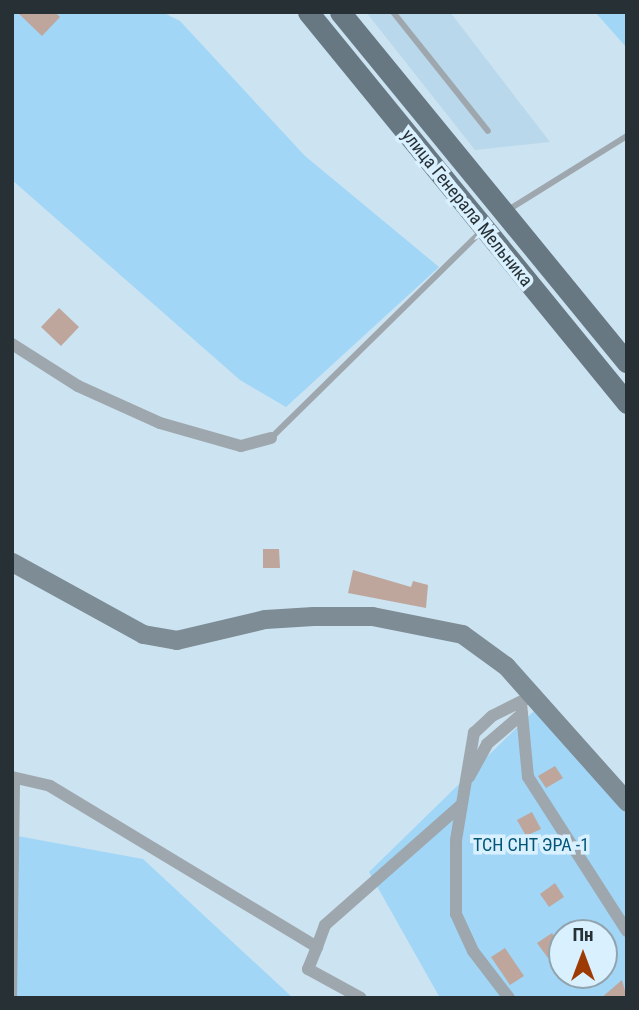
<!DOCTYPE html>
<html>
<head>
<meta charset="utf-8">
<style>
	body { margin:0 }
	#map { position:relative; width:639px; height:1010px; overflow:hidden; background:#cce3f1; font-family:"Roboto Condensed",sans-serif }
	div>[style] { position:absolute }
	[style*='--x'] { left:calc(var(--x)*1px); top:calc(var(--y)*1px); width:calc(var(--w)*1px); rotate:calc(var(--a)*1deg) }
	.built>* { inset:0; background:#bad8eb }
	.green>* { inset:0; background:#a1d6f7 }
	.building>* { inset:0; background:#bea69d }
	.lane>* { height:6px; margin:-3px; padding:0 3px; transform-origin:3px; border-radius:3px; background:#9ea7ad }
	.street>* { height:12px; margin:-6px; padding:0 6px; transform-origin:6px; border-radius:6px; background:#9ea7ad }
	.secondary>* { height:19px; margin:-9.5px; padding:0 9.5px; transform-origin:9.5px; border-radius:9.5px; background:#7e8c95 }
	.primary>* { height:21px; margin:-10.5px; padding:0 10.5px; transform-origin:10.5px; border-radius:10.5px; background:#677883 }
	span { translate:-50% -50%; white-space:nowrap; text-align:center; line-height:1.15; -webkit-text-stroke:7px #d9f0ff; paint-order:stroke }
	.street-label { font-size:18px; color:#273035 }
	.park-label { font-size:18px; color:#025579 }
	.frame { position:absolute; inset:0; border:14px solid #273035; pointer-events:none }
	.north { position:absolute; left:548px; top:919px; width:70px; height:70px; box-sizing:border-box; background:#d9f0ff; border:2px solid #92a3ae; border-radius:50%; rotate:0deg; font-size:19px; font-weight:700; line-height:28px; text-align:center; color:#273035 }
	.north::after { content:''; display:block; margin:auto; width:24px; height:32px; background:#9e3a04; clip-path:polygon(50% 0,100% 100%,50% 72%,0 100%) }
</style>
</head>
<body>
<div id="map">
	<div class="built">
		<div style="clip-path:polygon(366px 12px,450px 12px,550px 142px,475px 150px)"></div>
	</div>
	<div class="green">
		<div style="clip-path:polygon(12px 12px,162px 12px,180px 21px,305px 156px,439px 267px,286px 407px,240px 380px,12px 180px)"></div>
		<div style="clip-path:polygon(595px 12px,627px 12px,627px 48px)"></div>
		<div style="clip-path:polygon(evenodd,538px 707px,627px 787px,627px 998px,440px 998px,369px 872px,538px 707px,562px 933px,604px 933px,604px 975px,562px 975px,562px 933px)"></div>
		<div style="clip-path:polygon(12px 835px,143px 859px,293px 998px,12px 998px)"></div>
	</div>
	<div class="building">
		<div style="clip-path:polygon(17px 12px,55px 12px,60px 17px,42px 36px)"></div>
		<div style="clip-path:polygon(59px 308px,79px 327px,61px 346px,41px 327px)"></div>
		<div style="clip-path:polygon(263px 549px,279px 549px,280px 568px,263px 568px)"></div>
		<div style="clip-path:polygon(353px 570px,411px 587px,413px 581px,428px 585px,426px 608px,348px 593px)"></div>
		<div style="clip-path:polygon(555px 766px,563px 778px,546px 788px,538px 776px)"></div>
		<div style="clip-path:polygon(532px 812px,541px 829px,526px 836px,517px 820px)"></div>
		<div style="clip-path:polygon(555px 883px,564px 897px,549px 907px,540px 894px)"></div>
		<div style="clip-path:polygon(552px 933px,562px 948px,548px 958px,537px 943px)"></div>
		<div style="clip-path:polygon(505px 948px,524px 976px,510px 985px,491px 957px)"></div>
		<div style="clip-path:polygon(622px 980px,627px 998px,601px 998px)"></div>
	</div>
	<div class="lane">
		<div style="--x:393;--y:12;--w:152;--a:51.4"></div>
		<div style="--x:508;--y:210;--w:140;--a:-31.9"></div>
		<div style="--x:271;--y:438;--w:296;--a:-44.5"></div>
		<div style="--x:14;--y:998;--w:220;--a:-89.2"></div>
	</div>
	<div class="street">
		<div style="--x:12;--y:344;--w:78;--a:32.5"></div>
		<div style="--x:78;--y:386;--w:90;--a:24.3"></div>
		<div style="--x:160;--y:423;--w:84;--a:15.9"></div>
		<div style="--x:241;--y:446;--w:31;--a:-15"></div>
		<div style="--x:521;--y:703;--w:74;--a:84.6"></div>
		<div style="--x:528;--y:777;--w:183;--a:57.3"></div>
		<div style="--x:12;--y:777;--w:39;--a:13"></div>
		<div style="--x:50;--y:786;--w:312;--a:31.1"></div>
		<div style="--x:317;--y:947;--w:23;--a:-70"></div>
		<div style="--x:325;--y:925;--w:180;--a:-41.4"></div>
		<div style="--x:469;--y:777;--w:38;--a:-61"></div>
		<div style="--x:487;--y:744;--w:46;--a:-40.6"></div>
		<div style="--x:317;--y:947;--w:24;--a:112"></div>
		<div style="--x:308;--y:969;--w:60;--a:28.7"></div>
		<div style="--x:509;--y:998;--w:59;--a:-127.5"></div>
		<div style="--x:473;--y:951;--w:41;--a:-114.7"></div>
		<div style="--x:456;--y:914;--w:74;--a:-90"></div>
		<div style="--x:456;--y:840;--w:109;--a:-80.5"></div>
		<div style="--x:474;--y:733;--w:25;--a:-43"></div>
		<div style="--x:492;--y:716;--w:45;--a:-26.6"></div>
	</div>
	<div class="secondary">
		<div style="--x:12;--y:562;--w:149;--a:28.8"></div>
		<div style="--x:143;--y:634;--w:34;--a:10"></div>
		<div style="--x:176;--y:640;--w:91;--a:-13.3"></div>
		<div style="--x:265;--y:619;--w:48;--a:-3.6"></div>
		<div style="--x:313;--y:616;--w:59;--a:0"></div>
		<div style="--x:372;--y:616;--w:92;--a:11.3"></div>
		<div style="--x:462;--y:634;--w:54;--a:36"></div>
		<div style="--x:506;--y:666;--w:182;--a:48.3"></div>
	</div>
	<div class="primary">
		<div style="--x:308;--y:12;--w:505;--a:50.79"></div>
		<div style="--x:340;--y:12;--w:453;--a:50.7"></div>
	</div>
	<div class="street-label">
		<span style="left:467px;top:208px;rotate:51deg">улица Генерала Мельника</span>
	</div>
	<div class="park-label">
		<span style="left:531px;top:845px">ТСН СНТ ЭРА -1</span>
	</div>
	<div class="frame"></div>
	<div class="north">Пн</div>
</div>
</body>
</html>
